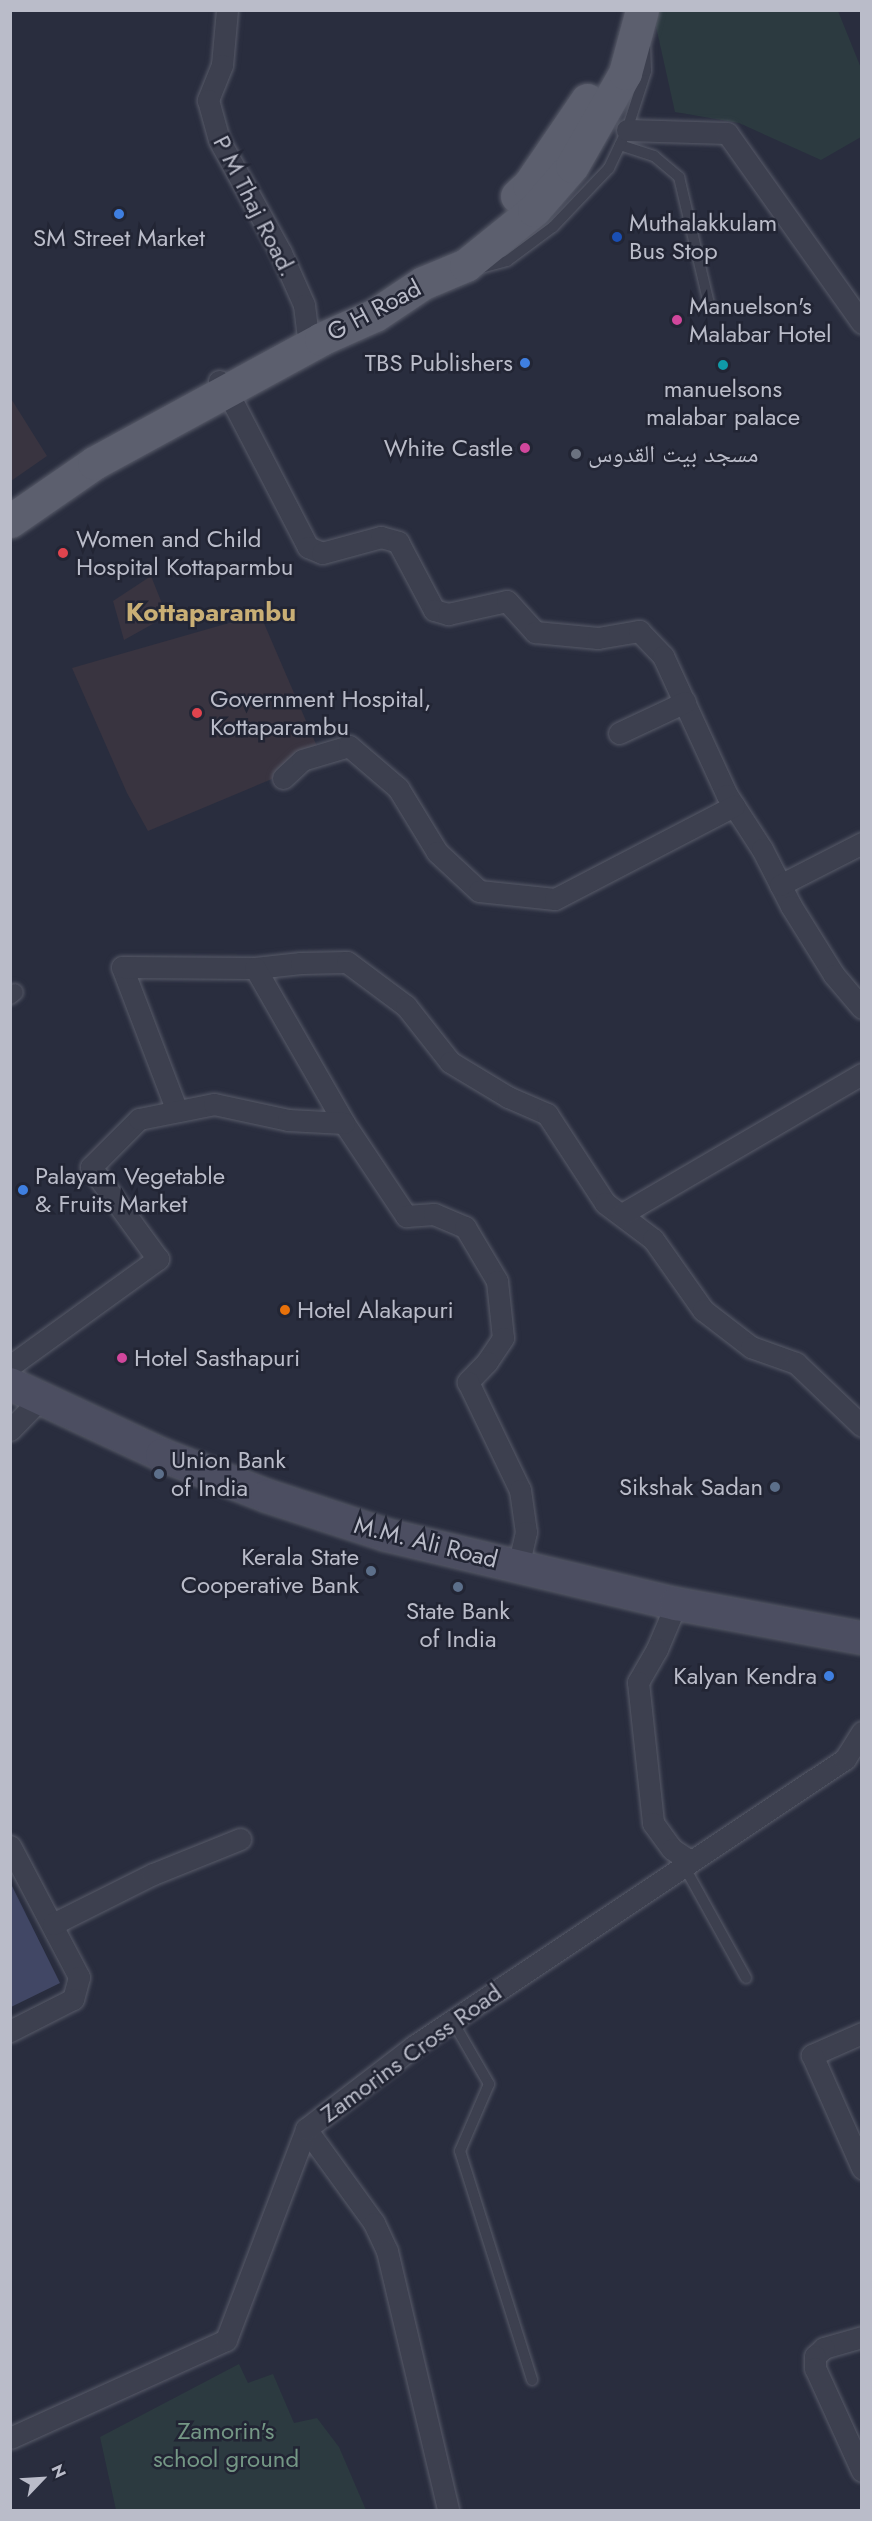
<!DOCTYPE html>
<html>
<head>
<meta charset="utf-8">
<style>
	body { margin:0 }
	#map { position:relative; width:872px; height:2521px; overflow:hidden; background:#292d3e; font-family:Jost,"Noto Naskh Arabic",sans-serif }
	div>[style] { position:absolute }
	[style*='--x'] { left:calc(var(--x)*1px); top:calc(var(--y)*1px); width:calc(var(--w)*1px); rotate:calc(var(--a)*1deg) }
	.medical>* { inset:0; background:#393440 }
	.green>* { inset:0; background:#2c3a40 }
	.water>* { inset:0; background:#414765 }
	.roads { filter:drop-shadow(0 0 2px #585b69) drop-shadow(0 0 2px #585b69) }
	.service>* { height:10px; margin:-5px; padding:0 5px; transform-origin:5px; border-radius:5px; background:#3d404f }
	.pedestrian>* { height:16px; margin:-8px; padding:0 8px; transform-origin:8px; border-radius:8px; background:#3d404f }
	.minor>* { height:21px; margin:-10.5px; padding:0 10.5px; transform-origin:10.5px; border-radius:10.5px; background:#3d404f }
	.secondary>* { height:32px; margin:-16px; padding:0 16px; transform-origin:16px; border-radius:16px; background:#4c4e61 }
	.primary>* { height:33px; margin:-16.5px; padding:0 16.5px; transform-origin:16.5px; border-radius:16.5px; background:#5c5f6e }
	.dots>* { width:16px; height:16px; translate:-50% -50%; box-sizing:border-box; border:3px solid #222534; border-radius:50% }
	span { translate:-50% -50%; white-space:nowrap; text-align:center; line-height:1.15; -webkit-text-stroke:5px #222534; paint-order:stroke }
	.street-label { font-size:24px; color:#babcc9 }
	.poi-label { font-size:24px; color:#babcc9 }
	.left { translate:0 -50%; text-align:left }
	.right { translate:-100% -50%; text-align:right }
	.park-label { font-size:24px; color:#749785 }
	.neighbourhood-label { font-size:26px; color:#c9af75; font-weight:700 }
	.frame { position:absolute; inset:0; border:12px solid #babcc9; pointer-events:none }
	.north { position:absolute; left:12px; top:2449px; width:60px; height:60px; -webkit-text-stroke:4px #222534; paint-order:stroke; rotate:65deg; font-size:16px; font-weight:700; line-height:24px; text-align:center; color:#babcc9 }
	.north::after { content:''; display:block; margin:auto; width:21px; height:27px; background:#babcc9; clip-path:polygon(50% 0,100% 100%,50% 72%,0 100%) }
</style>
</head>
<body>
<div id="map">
	<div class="medical">
		<div style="clip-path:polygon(10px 397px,47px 456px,11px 481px,10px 481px)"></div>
		<div style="clip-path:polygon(151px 576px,167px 616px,124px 640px,113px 601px)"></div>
		<div style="clip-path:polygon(260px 614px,322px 758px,148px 831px,127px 793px,72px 668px)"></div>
	</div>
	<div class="green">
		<div style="clip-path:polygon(656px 11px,838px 11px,861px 68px,861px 137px,821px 160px,739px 123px,675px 112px,655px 22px)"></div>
		<div style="clip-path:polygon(239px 2364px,248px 2383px,273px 2374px,294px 2423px,317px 2418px,339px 2447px,366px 2510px,116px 2510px,100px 2437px)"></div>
	</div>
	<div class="water">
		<div style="clip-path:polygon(10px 1882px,60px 1983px,11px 2007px,10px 2007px)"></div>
	</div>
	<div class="roads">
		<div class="service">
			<div style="--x:620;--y:145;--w:36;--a:18"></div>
			<div style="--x:654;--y:156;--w:33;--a:40"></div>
			<div style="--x:679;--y:177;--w:130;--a:76.7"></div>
			<div style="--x:481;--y:268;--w:27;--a:-15"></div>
			<div style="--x:507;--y:261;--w:57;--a:-36.5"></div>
			<div style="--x:553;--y:227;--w:81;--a:-46.5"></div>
			<div style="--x:609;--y:168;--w:42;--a:-64.7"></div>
			<div style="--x:627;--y:130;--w:62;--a:-72.1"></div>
			<div style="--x:646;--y:71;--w:24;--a:-92"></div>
			<div style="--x:684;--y:1866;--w:128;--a:61"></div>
			<div style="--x:452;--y:2020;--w:74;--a:60"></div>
			<div style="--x:489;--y:2084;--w:73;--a:113.4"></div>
			<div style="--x:460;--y:2151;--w:240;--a:72.5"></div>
		</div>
		<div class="pedestrian">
			<div style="--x:10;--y:996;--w:6;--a:-39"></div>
		</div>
		<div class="minor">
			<div style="--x:227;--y:10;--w:55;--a:95.2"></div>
			<div style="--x:222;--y:65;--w:38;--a:112"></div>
			<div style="--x:208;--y:100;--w:41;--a:74.6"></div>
			<div style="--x:219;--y:140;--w:129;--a:61.2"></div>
			<div style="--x:281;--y:253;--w:57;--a:66.1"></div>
			<div style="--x:304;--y:305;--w:26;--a:83"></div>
			<div style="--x:627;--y:130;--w:100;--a:1.7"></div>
			<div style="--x:727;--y:133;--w:233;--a:54.6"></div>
			<div style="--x:219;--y:381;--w:11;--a:49"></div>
			<div style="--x:226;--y:389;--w:178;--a:62.6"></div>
			<div style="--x:308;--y:547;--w:15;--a:23"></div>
			<div style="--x:322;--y:553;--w:61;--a:-15.2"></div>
			<div style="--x:381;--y:537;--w:18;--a:16"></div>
			<div style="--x:398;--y:542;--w:77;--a:62.1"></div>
			<div style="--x:434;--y:610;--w:15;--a:16"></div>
			<div style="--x:448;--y:614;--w:60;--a:-12.4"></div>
			<div style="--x:507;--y:601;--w:42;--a:47.9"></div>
			<div style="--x:535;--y:632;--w:63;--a:5.4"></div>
			<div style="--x:598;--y:638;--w:42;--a:-9.7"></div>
			<div style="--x:639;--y:631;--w:35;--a:46"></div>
			<div style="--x:663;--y:656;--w:153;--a:65.3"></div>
			<div style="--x:727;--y:795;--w:64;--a:57.1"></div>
			<div style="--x:762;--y:849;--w:64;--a:63"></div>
			<div style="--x:791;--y:906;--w:81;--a:58.1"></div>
			<div style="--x:834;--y:975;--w:43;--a:49.7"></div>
			<div style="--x:619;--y:733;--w:73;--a:-25.2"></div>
			<div style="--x:283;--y:778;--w:26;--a:-43"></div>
			<div style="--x:302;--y:760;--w:49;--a:-16.6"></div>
			<div style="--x:349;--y:746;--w:65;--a:40.6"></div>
			<div style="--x:398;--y:788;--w:75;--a:58.6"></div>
			<div style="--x:437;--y:852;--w:57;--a:42.9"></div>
			<div style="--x:479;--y:891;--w:76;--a:6"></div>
			<div style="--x:555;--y:899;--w:202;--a:-27.5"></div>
			<div style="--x:780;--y:885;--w:92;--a:-27.1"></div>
			<div style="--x:255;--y:968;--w:46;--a:-6.2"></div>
			<div style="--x:301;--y:963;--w:46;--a:-1.2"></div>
			<div style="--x:347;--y:962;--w:74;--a:36.7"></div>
			<div style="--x:406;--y:1006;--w:71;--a:51.8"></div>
			<div style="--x:450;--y:1062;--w:68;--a:31.1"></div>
			<div style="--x:508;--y:1097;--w:43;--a:23.6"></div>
			<div style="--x:547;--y:1114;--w:106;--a:56.9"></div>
			<div style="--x:605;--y:1203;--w:60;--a:36.9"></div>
			<div style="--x:653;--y:1239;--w:87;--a:54.8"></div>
			<div style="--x:703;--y:1310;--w:61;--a:37.6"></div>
			<div style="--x:751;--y:1347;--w:48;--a:19.6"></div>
			<div style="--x:796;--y:1363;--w:91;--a:43.7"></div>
			<div style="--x:177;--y:1111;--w:154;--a:-110.9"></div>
			<div style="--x:122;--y:967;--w:133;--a:0.4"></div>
			<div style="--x:255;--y:968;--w:179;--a:60.1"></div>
			<div style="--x:344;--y:1123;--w:112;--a:56.3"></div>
			<div style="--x:406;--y:1216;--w:28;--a:-4"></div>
			<div style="--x:434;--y:1214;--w:34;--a:23"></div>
			<div style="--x:465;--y:1227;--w:63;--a:59.3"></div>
			<div style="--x:497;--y:1281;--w:57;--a:84"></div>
			<div style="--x:503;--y:1338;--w:29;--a:124"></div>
			<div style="--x:487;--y:1362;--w:28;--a:134"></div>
			<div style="--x:468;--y:1382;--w:120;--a:64.3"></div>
			<div style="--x:520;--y:1490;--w:42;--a:81.9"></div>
			<div style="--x:526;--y:1532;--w:35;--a:103"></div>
			<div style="--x:622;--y:1214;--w:278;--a:-30.3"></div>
			<div style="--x:10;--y:1366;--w:183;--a:-35.9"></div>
			<div style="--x:158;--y:1259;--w:114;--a:-126.1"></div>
			<div style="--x:91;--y:1167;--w:68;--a:-45"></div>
			<div style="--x:139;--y:1119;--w:76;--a:-11.3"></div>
			<div style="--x:214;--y:1104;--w:76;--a:12.2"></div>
			<div style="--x:288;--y:1120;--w:56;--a:3.1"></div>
			<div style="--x:10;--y:1430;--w:45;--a:-45.9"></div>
			<div style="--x:676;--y:1604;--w:49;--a:112.9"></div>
			<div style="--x:657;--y:1649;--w:38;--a:120"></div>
			<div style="--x:638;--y:1682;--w:142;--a:83.9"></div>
			<div style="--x:653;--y:1823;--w:32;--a:54"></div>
			<div style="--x:672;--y:1849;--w:22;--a:34"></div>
			<div style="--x:10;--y:1846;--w:148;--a:62.2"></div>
			<div style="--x:79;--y:1977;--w:23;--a:105"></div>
			<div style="--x:73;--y:1999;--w:71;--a:153.1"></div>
			<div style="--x:53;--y:1924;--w:112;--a:-26.6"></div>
			<div style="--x:153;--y:1874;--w:94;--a:-21.9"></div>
			<div style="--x:862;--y:2033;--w:55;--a:156.3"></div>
			<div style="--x:812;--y:2055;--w:124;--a:66.1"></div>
			<div style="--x:306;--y:2129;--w:116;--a:54.1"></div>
			<div style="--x:374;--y:2223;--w:31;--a:65"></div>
			<div style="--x:387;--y:2251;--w:266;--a:76.7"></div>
			<div style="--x:862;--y:2337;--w:40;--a:164"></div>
			<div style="--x:824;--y:2348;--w:12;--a:138"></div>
			<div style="--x:815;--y:2356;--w:12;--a:90"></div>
			<div style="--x:815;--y:2368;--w:113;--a:65.5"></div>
			<div style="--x:10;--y:2438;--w:237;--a:-24.4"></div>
			<div style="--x:226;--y:2340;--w:226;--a:-69.2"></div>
			<div style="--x:306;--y:2129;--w:136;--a:-37.5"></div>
			<div style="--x:414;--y:2046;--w:518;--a:-33.66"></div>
			<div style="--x:845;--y:1759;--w:32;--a:-58"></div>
		</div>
		<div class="secondary">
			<div style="--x:10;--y:1384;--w:168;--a:25"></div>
			<div style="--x:162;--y:1455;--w:113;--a:21.3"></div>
			<div style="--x:267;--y:1496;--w:125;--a:18.1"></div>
			<div style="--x:386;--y:1535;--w:298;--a:13.4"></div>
			<div style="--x:676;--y:1604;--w:189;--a:10.4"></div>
		</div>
		<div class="primary">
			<div style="--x:517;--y:196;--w:16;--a:-43"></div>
			<div style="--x:529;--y:185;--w:103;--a:-55.7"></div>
			<div style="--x:10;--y:521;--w:102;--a:-34.6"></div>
			<div style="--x:94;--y:463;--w:259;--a:-28.6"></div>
			<div style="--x:321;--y:339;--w:59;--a:-24"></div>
			<div style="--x:375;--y:315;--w:58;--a:-33.7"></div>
			<div style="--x:423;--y:283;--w:47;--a:-22.7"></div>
			<div style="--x:466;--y:265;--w:87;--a:-39"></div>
			<div style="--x:534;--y:210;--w:58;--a:-49.2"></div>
			<div style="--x:572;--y:166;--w:107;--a:-60.3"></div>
			<div style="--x:625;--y:73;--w:65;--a:-74.9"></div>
		</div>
	</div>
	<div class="dots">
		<div style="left:119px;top:214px;background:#3f7fe0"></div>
		<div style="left:617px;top:237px;background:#1a4fb4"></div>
		<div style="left:677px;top:320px;background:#d1479c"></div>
		<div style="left:525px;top:363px;background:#3f7fe0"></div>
		<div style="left:723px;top:365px;background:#0f9aa8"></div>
		<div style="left:525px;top:448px;background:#d1479c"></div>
		<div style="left:576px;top:454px;background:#6b7280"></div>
		<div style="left:63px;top:553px;background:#e0444e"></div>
		<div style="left:197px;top:713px;background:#e0444e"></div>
		<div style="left:23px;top:1190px;background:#3f7fe0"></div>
		<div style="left:285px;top:1310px;background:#e8710a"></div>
		<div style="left:122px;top:1358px;background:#d1479c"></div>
		<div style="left:159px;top:1474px;background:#5c6f8a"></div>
		<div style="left:775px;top:1487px;background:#5c6f8a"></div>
		<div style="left:371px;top:1571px;background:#5c6f8a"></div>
		<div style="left:458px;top:1587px;background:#5c6f8a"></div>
		<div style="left:829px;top:1676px;background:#3f7fe0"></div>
	</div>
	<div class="street-label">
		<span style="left:255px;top:206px;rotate:63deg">P M Thaj Road.</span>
		<span style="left:374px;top:310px;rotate:-28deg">G H Road</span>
		<span style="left:426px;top:1542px;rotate:14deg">M.M. Ali Road</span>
		<span style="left:411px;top:2053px;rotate:-36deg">Zamorins Cross Road</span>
	</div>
	<div class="poi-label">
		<span class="left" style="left:629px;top:237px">Muthalakkulam<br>Bus Stop</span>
		<span style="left:119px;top:238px">SM Street Market</span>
		<span class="left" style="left:689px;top:320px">Manuelson's<br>Malabar Hotel</span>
		<span class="right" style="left:513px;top:363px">TBS Publishers</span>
		<span style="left:723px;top:403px">manuelsons<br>malabar palace</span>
		<span class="right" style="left:513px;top:448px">White Castle</span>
		<span class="left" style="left:588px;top:454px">مسجد بیت القدوس</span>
		<span class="left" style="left:76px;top:553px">Women and Child<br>Hospital Kottaparmbu</span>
		<span class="left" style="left:210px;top:713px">Government Hospital,<br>Kottaparambu</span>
		<span class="left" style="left:35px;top:1190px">Palayam Vegetable<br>&amp; Fruits Market</span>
		<span class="left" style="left:297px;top:1310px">Hotel Alakapuri</span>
		<span class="left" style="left:134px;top:1358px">Hotel Sasthapuri</span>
		<span class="left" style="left:171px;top:1474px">Union Bank<br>of India</span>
		<span class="right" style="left:763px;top:1487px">Sikshak Sadan</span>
		<span class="right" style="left:359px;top:1571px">Kerala State<br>Cooperative Bank</span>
		<span style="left:458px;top:1625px">State Bank<br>of India</span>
		<span class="right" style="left:817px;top:1676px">Kalyan Kendra</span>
	</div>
	<div class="park-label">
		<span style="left:226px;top:2445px">Zamorin's<br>school ground</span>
	</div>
	<div class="neighbourhood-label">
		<span style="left:211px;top:613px">Kottaparambu</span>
	</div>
	<div class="frame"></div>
	<div class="north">N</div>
</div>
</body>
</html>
